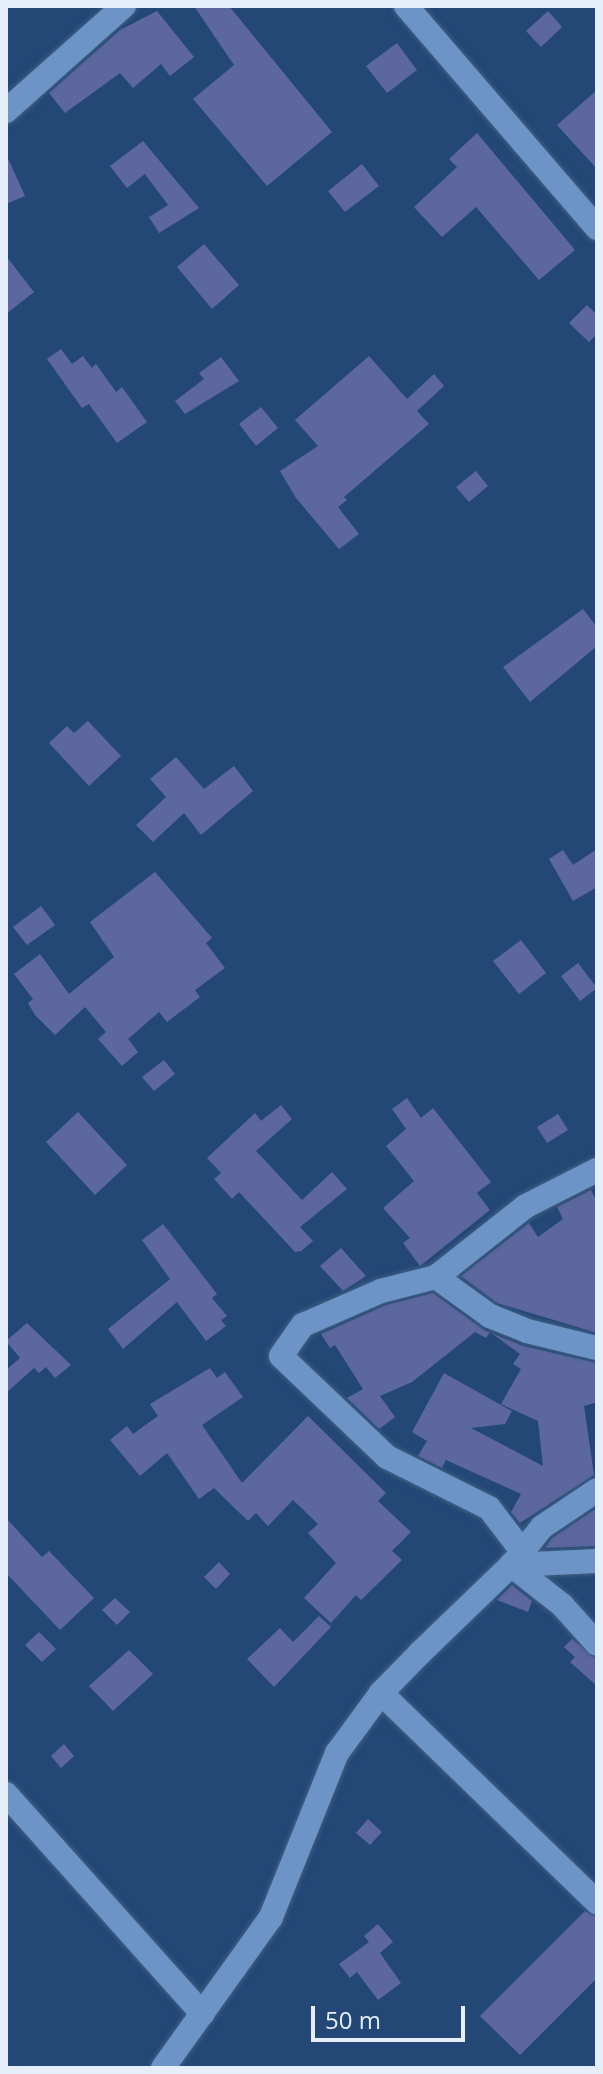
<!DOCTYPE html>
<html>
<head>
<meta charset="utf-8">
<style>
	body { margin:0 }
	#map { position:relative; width:603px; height:2074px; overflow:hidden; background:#234876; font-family:"Open Sans",sans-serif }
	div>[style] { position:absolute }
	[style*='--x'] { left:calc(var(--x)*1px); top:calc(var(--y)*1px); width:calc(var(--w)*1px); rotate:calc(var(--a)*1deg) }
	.building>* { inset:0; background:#5d679f }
	.roads { filter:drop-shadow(0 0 2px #415f82) drop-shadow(0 0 2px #415f82) }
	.minor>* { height:24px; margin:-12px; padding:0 12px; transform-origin:12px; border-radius:12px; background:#6c94c7 }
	span { translate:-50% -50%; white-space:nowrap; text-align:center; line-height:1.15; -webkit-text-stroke:6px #234876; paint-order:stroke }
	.frame { position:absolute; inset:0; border:8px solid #e5eef9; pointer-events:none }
	.scale { position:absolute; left:311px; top:2006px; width:154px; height:36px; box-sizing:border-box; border:4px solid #e5eef9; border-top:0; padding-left:10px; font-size:24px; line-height:28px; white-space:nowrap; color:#e5eef9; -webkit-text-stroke:6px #234876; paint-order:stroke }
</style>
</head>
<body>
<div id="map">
	<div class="building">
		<div style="clip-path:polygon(194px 6px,229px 6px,332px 132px,267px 186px,193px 99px,234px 65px)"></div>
		<div style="clip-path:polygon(157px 11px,194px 57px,170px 76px,161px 64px,133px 88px,120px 73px,65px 113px,49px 93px,120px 30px)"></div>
		<div style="clip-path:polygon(548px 11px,562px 27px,541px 47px,526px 31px)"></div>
		<div style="clip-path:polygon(397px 43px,417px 70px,387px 93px,366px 66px)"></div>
		<div style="clip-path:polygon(597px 90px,597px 169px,557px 125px)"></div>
		<div style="clip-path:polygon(477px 133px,575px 250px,539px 280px,476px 207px,442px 237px,414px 207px,457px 167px,449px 159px)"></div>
		<div style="clip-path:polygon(143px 141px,199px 208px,159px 233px,149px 217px,168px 205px,145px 174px,127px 188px,110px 166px)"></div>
		<div style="clip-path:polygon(6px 154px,25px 196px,6px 204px)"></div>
		<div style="clip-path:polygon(362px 164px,379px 186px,345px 212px,328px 191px)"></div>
		<div style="clip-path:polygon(204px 244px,239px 285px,212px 309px,177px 267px)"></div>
		<div style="clip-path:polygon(6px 256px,34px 292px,6px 314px)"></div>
		<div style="clip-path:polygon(587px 305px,597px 315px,597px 334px,589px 342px,569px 323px)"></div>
		<div style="clip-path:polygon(61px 349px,72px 364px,83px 356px,92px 368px,96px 364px,116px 392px,122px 387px,147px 422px,117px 443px,89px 404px,82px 408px,47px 359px)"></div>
		<div style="clip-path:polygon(369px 356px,407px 399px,434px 374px,444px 386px,417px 411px,429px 424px,344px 497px,347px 500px,338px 507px,359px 534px,339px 549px,296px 498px,280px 471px,318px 446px,295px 420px)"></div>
		<div style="clip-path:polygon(221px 357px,239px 381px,185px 414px,175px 401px,204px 379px,199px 373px)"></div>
		<div style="clip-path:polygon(261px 407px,278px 428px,256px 446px,239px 424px)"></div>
		<div style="clip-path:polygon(476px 471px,488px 486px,469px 502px,456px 487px)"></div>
		<div style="clip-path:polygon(583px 609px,597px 627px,597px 646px,530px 702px,503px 667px)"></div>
		<div style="clip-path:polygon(88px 721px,121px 756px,89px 786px,49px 743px,67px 726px,74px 733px)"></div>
		<div style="clip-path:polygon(176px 757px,204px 789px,234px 766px,253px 791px,201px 835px,184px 813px,153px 842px,136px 825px,166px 797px,150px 779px)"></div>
		<div style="clip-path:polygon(597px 849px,597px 887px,573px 901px,549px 859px,563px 850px,573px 865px)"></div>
		<div style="clip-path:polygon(155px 872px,212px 938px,206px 943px,225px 968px,195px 990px,200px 997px,167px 1022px,159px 1012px,128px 1039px,138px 1052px,122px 1066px,98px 1039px,106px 1032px,85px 1007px,55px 1035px,35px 1015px,28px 1003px,33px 999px,14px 974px,40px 954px,69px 994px,114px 957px,90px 922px)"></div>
		<div style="clip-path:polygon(41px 906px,55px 925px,27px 945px,13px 927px)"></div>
		<div style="clip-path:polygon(521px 940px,546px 973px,519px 994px,493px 961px)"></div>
		<div style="clip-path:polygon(578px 963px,597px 988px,580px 1001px,561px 976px)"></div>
		<div style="clip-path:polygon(164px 1060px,175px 1074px,154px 1091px,142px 1077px)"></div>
		<div style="clip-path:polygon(407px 1098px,421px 1118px,433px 1108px,491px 1182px,477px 1193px,490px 1210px,420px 1266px,403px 1243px,410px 1238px,383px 1208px,414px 1181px,386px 1146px,406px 1129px,392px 1109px)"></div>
		<div style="clip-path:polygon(281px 1105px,292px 1119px,256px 1151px,302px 1200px,332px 1172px,347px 1189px,300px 1227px,313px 1241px,301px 1251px,295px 1252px,239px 1192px,232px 1199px,214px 1179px,221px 1173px,207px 1158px,255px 1113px,261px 1121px)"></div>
		<div style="clip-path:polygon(78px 1112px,127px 1165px,95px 1195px,46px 1142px)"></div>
		<div style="clip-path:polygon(558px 1114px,568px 1130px,547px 1143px,537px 1127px)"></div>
		<div style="clip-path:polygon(591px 1190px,597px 1202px,597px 1333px,497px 1303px,461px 1276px,529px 1223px,538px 1237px,563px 1219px,557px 1207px)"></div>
		<div style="clip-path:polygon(163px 1224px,217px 1294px,212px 1298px,227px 1316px,221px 1320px,226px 1326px,206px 1341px,177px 1302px,123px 1349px,108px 1329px,170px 1279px,142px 1240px)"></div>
		<div style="clip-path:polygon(341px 1248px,366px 1276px,343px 1291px,320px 1266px)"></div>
		<div style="clip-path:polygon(433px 1293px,484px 1330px,523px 1346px,597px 1363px,597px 1402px,584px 1406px,594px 1475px,520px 1523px,511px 1512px,521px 1494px,446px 1460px,442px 1468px,418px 1456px,427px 1441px,412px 1432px,444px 1373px,512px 1411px,505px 1424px,471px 1428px,543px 1466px,538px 1421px,501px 1404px,521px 1369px,513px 1364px,520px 1354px,490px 1332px,486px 1338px,475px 1332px,412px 1382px,380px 1396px,395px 1417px,379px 1429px,347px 1398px,363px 1389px,335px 1345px,330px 1348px,321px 1334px,386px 1305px)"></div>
		<div style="clip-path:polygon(27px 1323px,71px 1365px,55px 1378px,46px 1367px,39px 1373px,34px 1368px,6px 1393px,6px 1370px,20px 1358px,6px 1341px)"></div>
		<div style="clip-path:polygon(210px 1368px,217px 1378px,225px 1372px,243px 1397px,202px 1425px,242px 1483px,308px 1416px,386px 1493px,378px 1501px,411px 1532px,392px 1551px,402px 1560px,361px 1600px,356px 1595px,331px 1623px,304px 1598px,336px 1563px,308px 1533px,318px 1524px,293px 1500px,268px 1526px,256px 1513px,248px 1521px,214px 1488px,199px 1499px,167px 1453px,140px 1476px,110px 1440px,127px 1426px,133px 1434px,158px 1416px,150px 1404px)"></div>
		<div style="clip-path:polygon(597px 1508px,597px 1546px,545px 1548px,552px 1538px)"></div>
		<div style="clip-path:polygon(6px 1518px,42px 1557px,49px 1551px,94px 1598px,60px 1630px,6px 1573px)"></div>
		<div style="clip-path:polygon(219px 1562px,230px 1574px,216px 1589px,204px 1577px)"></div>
		<div style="clip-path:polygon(512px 1585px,532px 1601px,528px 1612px,497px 1600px)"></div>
		<div style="clip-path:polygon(115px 1598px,130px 1612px,117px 1625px,102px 1610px)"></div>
		<div style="clip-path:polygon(319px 1616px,331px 1627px,274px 1687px,247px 1659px,280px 1628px,293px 1642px)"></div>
		<div style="clip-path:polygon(39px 1632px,56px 1649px,42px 1662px,25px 1645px)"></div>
		<div style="clip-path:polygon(572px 1639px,597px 1659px,597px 1686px,570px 1662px,575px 1657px,564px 1647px)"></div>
		<div style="clip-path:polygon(129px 1650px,153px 1674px,113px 1711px,89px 1686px)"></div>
		<div style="clip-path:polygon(64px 1744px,74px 1756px,61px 1768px,51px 1756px)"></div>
		<div style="clip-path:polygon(368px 1819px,382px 1832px,370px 1845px,356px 1833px)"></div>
		<div style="clip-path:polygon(585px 1911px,597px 1917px,597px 1978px,520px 2055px,480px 2016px)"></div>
		<div style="clip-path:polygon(378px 1924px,393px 1942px,380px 1953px,401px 1983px,378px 2000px,357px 1972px,350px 1978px,339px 1964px,369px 1942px,364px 1936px)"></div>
	</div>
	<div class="roads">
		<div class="minor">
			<div style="--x:406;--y:6;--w:293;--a:49.3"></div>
			<div style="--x:6;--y:111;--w:158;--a:-41.7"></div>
			<div style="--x:436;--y:1277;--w:67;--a:35.8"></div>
			<div style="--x:490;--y:1316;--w:40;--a:22"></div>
			<div style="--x:527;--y:1331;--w:72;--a:13.7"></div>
			<div style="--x:522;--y:1551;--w:54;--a:-127.5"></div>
			<div style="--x:489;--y:1508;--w:114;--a:-153.4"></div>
			<div style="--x:387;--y:1457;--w:146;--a:-136.4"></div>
			<div style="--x:281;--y:1356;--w:38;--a:-55"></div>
			<div style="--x:303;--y:1325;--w:85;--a:-23.6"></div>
			<div style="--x:381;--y:1291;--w:57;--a:-14.3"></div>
			<div style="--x:436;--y:1277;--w:115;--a:-38.3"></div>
			<div style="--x:526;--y:1206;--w:80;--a:-26.9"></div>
			<div style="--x:513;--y:1563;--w:46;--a:-51.1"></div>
			<div style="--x:542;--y:1527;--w:66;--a:-33.9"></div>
			<div style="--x:511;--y:1565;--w:86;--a:-2.7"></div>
			<div style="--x:381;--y:1693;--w:301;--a:44.1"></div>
			<div style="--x:6;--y:1794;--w:295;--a:48.2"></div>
			<div style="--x:163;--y:2068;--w:186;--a:-54.4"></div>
			<div style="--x:271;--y:1917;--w:177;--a:-68.1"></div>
			<div style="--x:337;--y:1753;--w:74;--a:-53.7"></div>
			<div style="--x:381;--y:1693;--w:56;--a:-45.7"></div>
			<div style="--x:420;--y:1653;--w:127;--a:-44"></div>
			<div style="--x:511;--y:1565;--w:65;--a:38.1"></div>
			<div style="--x:562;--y:1605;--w:52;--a:48.1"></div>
		</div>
	</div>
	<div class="frame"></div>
	<div class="scale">50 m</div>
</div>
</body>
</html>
